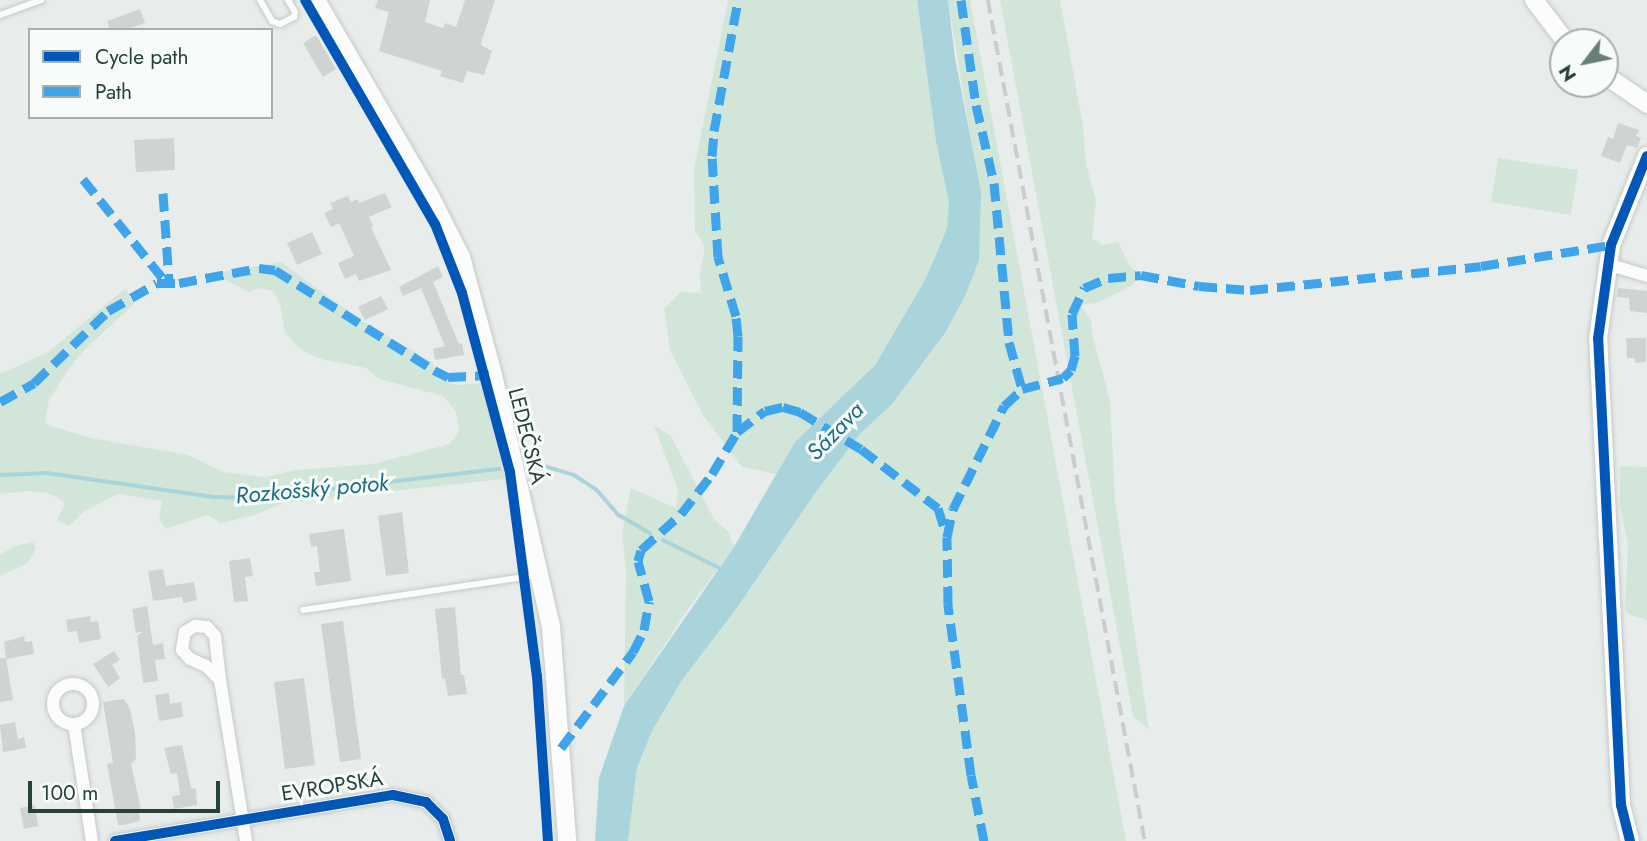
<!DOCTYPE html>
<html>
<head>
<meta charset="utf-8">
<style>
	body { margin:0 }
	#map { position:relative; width:1647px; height:841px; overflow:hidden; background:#e8edeb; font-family:Jost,sans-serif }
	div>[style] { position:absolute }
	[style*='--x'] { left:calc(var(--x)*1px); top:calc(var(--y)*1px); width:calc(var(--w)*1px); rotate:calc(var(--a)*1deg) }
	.green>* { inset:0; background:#d1e6d8 }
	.water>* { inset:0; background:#a9d4db }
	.stream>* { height:3.5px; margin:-1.75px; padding:0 1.75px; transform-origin:1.75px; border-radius:1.75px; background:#a9d4db }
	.building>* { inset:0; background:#cfd4d2 }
	.roads { filter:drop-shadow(0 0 2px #c5cac8) drop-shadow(0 0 2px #c5cac8) }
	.lane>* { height:6px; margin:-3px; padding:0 3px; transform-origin:3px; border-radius:3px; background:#fcfcfc }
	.street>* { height:12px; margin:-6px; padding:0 6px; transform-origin:6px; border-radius:6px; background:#fcfcfc }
	.street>.ring { margin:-6px; padding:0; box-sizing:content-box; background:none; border:12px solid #fcfcfc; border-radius:50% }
	.secondary>* { height:18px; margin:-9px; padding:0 9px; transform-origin:9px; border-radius:9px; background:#fcfcfc }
	.rail>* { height:3.5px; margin-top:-1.75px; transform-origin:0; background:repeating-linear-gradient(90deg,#c9cdcc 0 14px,transparent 0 21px) }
	.quiet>* { height:9px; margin-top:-4.5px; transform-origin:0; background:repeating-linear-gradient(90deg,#3ea4ec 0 18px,transparent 0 27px) }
	.cycleway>* { height:10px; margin:-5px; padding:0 5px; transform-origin:5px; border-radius:5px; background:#0057b8 }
	span { translate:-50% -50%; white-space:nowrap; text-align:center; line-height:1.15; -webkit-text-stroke:6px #f7fbf9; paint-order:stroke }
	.street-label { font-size:21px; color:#24423a }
	.water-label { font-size:23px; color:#1c6f80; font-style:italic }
	.legend { position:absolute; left:28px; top:28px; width:245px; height:91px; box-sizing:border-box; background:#f7fbf9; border:2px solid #a3b1ad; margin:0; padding:9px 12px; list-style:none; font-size:21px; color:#24423a }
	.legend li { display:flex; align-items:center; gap:14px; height:35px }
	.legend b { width:35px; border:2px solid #a3b1ad }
	.north { position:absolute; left:1549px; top:28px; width:70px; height:70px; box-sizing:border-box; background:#f7fbf9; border:2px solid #a3b1ad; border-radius:50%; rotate:238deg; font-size:19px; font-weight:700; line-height:28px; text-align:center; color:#24423a }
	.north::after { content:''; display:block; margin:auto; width:24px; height:32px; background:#697e78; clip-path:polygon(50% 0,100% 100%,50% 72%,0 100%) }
	.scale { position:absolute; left:28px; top:781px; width:192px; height:32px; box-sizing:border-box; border:4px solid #24423a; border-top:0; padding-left:9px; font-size:21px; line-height:24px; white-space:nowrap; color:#24423a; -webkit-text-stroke:5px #f7fbf9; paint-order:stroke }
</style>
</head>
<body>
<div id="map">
	<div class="green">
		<div style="clip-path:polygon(728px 0,917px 0,936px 142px,949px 203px,947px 228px,925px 280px,875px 365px,795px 442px,777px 474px,742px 467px,703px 415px,670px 350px,664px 309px,681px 292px,701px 293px,700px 273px,705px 247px,695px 231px,694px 169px)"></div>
		<div style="clip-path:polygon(948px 0,970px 0,1126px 841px,628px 841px,637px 768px,652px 731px,682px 680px,736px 609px,818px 489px,859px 435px,892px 404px,946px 333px,966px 294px,979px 260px,970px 135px)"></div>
		<div style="clip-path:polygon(1000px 0,1060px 0,1083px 126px,1086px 164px,1096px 200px,1092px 238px,1102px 245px,1118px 242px,1128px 263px,1138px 274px,1133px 285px,1124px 290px,1096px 303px,1080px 305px,1091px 320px,1092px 334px,1110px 400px,1115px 500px,1149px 730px,1133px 716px)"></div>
		<div style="clip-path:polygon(1498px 158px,1578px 170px,1571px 215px,1491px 202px)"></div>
		<div style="clip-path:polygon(281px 262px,362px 321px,432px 362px,441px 380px,457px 385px,482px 383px,504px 479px,283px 503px,255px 515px,221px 523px,207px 515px,166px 529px,159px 520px,162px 501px,118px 494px,85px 511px,69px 526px,57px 520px,65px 504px,59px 498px,47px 493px,29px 491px,0 494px,0 374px,48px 352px,126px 288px,134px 304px,84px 350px,71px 366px,49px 400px,45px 424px,91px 438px,188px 455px,223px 472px,265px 477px,296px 470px,373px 464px,450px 444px,459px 431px,456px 411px,443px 396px,379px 379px,366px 368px,321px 359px,301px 350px,285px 333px,280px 304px,273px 291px,259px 288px,249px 292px,224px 279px,223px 272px)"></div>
		<div style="clip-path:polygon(654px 425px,671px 436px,714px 519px,728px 531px,734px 547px,688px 609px,624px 706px,626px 570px,622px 533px,631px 488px,676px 508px,678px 490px)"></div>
		<div style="clip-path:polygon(1620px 466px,1647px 467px,1647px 620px,1628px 614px,1625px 608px,1628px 544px,1620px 506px)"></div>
		<div style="clip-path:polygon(33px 542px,36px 548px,28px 563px,0 576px,0 555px,14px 546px)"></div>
	</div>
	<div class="water">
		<div style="clip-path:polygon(917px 0,948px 0,955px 58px,981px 192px,979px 260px,966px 294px,946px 332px,892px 404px,859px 435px,818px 489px,736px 609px,682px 680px,652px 731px,637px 768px,628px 841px,595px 841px,599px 778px,624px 706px,734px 547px,795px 442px,875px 365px,925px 280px,940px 245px,947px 228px,949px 203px,936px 142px)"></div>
	</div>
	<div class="stream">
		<div style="--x:531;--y:462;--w:45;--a:16.8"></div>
		<div style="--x:574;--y:475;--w:27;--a:33"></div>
		<div style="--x:597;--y:490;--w:33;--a:49"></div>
		<div style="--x:619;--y:515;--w:36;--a:30"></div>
		<div style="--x:0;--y:475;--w:47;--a:-2.4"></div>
		<div style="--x:47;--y:473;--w:168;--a:8.2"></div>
		<div style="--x:213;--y:497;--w:42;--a:1.4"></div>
		<div style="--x:255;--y:498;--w:246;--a:-6.8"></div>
		<div style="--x:663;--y:540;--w:68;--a:26.2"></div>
	</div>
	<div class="building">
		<div style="clip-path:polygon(378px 0,430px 0,425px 22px,443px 28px,445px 23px,456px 27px,465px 0,495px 0,482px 40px,481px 45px,492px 51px,484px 75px,467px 71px,463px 83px,440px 76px,442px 71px,379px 51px,389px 12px,375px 8px)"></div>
		<div style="clip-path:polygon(140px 9px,145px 23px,124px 30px,110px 30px,107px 21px)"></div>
		<div style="clip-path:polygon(316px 35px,336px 69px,323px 77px,303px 43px)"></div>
		<div style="clip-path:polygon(1618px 123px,1639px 130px,1636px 136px,1641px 138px,1637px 148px,1627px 145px,1620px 163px,1601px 156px,1608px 137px,1613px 139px)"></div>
		<div style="clip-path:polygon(174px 138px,175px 170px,136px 172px,134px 140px)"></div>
		<div style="clip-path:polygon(385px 193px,392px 207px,369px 217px,373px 226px,371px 227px,391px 270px,359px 281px,356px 274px,345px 279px,338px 263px,354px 256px,339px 223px,331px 227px,324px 213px,333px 209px,330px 203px,348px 196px,351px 202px,358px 199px,359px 203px)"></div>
		<div style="clip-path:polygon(312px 232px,322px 254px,297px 265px,287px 243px)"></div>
		<div style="clip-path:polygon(438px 266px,443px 277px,433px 282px,459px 344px,462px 343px,464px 355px,435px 360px,433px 349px,445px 346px,421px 288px,403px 296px,399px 287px)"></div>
		<div style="clip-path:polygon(1618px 288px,1647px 291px,1647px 313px,1630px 311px,1629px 298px,1617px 297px)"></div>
		<div style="clip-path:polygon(381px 296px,388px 309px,365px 320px,358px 307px)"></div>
		<div style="clip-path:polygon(1626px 338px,1646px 338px,1646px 362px,1635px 363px,1635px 358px,1627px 358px)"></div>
		<div style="clip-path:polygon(402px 512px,409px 573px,386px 576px,378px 516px)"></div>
		<div style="clip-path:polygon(344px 529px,351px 581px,316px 586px,314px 572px,320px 572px,317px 546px,311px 547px,309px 534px)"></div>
		<div style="clip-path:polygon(250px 558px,253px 576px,245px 577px,248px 601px,234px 602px,229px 561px)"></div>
		<div style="clip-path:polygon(163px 569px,166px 586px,194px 582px,197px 600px,183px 603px,182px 597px,153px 601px,148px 571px)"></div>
		<div style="clip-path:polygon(147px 606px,153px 645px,163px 643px,165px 659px,155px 660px,158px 681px,143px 683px,137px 636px,144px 631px,136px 633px,132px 609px)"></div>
		<div style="clip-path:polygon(455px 607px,461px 675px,464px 675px,467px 694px,448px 696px,445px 678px,442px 679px,435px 609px)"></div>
		<div style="clip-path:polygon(90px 616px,91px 622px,98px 621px,101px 639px,79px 643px,77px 631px,68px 632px,66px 620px)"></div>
		<div style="clip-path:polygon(343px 621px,361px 759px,340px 762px,321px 624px)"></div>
		<div style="clip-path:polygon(24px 636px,25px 642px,32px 641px,34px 654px,6px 659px,4px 642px)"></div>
		<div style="clip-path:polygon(114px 651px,120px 660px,112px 665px,120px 678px,108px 687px,93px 664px)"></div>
		<div style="clip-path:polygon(0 658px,6px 658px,13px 700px,0 702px)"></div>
		<div style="clip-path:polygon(304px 678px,315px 765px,285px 769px,274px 682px)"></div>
		<div style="clip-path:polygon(169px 693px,170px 704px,181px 702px,183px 717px,159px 721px,155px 695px)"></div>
		<div style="clip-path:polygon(124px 699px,130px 709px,135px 733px,136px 759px,131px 764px,141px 810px,139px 811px,140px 821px,124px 825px,118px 825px,113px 797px,107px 764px,113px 763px,103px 702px)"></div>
		<div style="clip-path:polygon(15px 722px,18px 739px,24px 737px,26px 748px,3px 752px,0 725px)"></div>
		<div style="clip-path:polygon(182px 745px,191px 788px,196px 789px,197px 805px,174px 809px,172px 796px,180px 795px,177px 773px,171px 774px,164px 748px)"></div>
		<div style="clip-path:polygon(35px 805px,38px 826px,24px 829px,20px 808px)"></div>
	</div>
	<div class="roads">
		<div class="lane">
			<div style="--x:260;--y:0;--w:24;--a:60"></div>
			<div style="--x:272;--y:21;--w:9;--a:21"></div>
			<div style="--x:280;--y:24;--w:16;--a:-27"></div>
			<div style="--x:294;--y:17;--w:5;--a:-79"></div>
			<div style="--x:295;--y:12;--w:14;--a:-120"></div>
			<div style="--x:0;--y:15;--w:44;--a:-20.1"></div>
			<div style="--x:303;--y:610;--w:236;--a:-8.5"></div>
		</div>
		<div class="street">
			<div style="--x:1607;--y:264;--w:42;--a:16.7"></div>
			<div style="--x:195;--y:626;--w:12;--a:5"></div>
			<div style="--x:207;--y:627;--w:12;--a:48"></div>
			<div style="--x:215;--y:636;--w:44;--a:83.5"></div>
			<div style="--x:220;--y:680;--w:20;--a:-135"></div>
			<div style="--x:206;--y:666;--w:17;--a:-156"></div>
			<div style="--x:190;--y:659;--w:12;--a:-132"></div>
			<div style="--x:182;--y:650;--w:18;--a:-81"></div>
			<div style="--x:185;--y:632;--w:12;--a:-31"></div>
			<div style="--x:220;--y:680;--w:163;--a:80.8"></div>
			<div class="ring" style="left:53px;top:684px;width:28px;height:28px"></div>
			<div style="--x:74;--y:724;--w:118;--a:81.3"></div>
			<div style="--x:115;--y:841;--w:282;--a:-9.4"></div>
			<div style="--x:393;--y:795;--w:34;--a:12"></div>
			<div style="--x:426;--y:802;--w:24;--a:45"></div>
			<div style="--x:443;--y:819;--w:23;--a:72"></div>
		</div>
		<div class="secondary">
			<div style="--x:316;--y:0;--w:225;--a:59.8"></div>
			<div style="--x:429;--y:194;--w:71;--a:63.1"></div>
			<div style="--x:461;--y:257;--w:122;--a:74.8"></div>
			<div style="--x:493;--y:375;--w:258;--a:77"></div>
			<div style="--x:551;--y:626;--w:216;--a:85.7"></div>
			<div style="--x:1534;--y:0;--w:53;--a:52.7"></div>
			<div style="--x:1605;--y:75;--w:51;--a:34.6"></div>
			<div style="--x:1630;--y:841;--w:37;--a:-104"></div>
			<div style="--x:1621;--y:805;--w:467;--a:-92.8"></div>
			<div style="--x:1598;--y:339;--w:95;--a:-82.1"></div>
			<div style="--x:1611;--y:245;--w:96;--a:-68"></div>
		</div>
	</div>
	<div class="rail">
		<div style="--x:988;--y:0;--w:856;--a:79.43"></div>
	</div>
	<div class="quiet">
		<div style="--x:961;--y:0;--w:106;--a:81.9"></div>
		<div style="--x:976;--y:105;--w:80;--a:77"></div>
		<div style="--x:994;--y:183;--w:160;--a:84.6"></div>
		<div style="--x:1009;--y:342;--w:49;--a:74.5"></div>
		<div style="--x:83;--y:179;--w:131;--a:51.2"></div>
		<div style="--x:163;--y:193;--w:88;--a:86.1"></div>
		<div style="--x:0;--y:402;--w:39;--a:-29"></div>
		<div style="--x:34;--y:383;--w:103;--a:-44.2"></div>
		<div style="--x:108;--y:311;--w:56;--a:-29.7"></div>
		<div style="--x:157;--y:283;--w:22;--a:0"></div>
		<div style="--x:179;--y:283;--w:81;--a:-10.6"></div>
		<div style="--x:259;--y:268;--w:16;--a:7"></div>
		<div style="--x:275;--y:270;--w:188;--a:32.2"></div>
		<div style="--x:434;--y:370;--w:16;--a:27"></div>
		<div style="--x:448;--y:377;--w:41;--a:-2.8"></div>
		<div style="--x:737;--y:432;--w:96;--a:-89.4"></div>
		<div style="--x:738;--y:336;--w:20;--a:-96"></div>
		<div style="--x:736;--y:316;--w:62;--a:-107"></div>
		<div style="--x:718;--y:257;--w:101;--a:-93.4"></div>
		<div style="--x:712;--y:156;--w:25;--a:-85"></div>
		<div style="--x:714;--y:131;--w:133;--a:-79.6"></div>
		<div style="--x:561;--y:748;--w:120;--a:-53.1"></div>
		<div style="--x:633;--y:652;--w:25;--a:-63"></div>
		<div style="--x:644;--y:630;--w:29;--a:-80"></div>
		<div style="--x:649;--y:601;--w:41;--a:-105.4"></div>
		<div style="--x:638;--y:561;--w:11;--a:-75"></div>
		<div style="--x:641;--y:550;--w:54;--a:-42"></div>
		<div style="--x:681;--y:514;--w:51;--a:-52.2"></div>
		<div style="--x:712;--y:474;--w:49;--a:-59.2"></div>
		<div style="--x:737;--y:432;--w:35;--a:-37"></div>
		<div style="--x:765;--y:411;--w:18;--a:-13"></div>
		<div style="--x:783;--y:407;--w:18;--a:16"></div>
		<div style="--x:800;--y:412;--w:71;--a:31.2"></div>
		<div style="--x:861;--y:449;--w:97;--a:37.5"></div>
		<div style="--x:938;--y:508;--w:27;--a:73"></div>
		<div style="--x:984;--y:841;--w:67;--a:-101.1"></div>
		<div style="--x:971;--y:775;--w:173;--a:-97.7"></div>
		<div style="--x:948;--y:604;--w:67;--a:-90.9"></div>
		<div style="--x:947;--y:537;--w:29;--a:-78"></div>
		<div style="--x:953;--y:509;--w:115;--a:-63.7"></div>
		<div style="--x:1004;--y:406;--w:25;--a:-43"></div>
		<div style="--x:1022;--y:389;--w:42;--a:-15"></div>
		<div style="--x:1063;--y:378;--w:11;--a:-45"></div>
		<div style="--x:1071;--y:370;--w:15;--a:-74"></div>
		<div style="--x:1075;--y:356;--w:42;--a:-94.1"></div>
		<div style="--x:1072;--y:314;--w:29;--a:-65"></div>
		<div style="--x:1084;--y:288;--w:26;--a:-23"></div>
		<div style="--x:1108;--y:278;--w:33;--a:-5"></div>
		<div style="--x:1141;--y:275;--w:59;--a:10.7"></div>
		<div style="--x:1199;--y:286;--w:51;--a:4.5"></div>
		<div style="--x:1250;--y:290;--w:232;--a:-5.9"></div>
		<div style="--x:1481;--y:266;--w:132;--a:-9.2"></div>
	</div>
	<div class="cycleway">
		<div style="--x:305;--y:0;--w:259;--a:59.9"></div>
		<div style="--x:435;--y:224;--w:74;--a:68.6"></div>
		<div style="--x:462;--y:293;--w:185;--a:75"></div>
		<div style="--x:510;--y:472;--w:206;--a:82.5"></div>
		<div style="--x:537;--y:676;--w:165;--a:86.2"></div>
		<div style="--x:115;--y:841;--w:282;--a:-9.4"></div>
		<div style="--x:393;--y:795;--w:34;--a:12"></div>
		<div style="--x:426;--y:802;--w:24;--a:45"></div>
		<div style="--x:443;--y:819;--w:23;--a:72"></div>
		<div style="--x:1630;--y:841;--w:37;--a:-104"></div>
		<div style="--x:1621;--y:805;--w:467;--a:-92.8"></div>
		<div style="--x:1598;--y:339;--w:95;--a:-82.1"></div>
		<div style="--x:1611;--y:245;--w:96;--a:-68"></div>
	</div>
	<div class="street-label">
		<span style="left:527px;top:436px;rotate:76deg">LEDEČSKÁ</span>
		<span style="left:332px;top:786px;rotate:-9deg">EVROPSKÁ</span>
	</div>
	<div class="water-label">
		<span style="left:835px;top:431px;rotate:-46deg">Sázava</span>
		<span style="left:312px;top:489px;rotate:-5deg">Rozkošský potok</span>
	</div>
	<ul class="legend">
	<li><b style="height:9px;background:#0057b8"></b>Cycle path</li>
	<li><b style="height:9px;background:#3ea4ec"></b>Path</li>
	</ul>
	<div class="north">N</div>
	<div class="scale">100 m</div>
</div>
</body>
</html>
